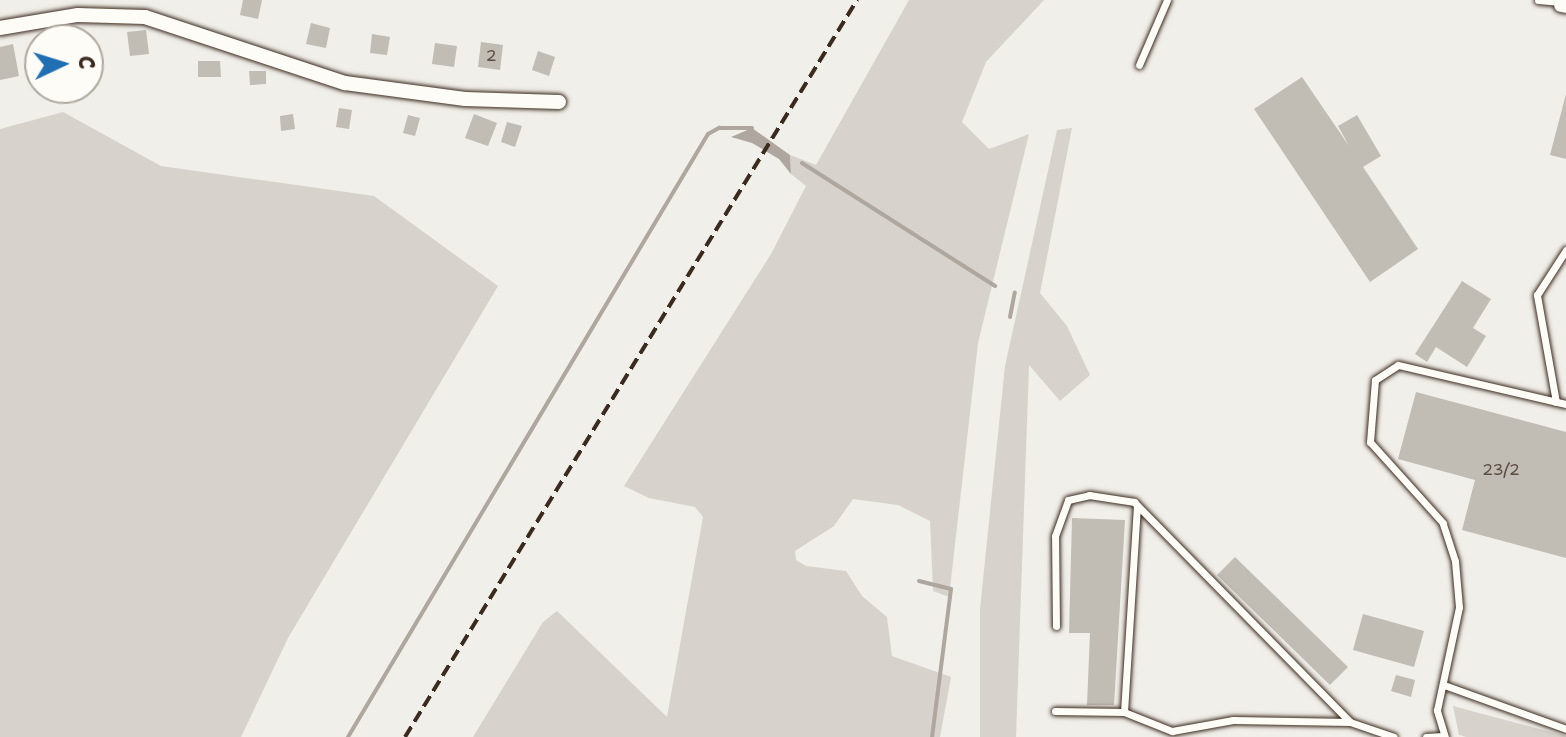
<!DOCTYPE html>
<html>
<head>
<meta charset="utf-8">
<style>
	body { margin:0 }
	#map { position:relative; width:1566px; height:737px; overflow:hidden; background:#f1efea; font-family:"Shantell Sans",sans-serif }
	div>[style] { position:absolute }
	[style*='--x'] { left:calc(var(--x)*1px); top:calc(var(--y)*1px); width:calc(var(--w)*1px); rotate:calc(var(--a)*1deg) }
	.green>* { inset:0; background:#d7d2cc }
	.water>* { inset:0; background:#aea69f }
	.stream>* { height:4px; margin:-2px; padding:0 2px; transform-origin:2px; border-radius:2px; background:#aea69f }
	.building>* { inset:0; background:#c1bcb4 }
	.roads { filter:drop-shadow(0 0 2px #3b2a1e) drop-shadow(0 0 2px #3b2a1e) }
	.service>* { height:7px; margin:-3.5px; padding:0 3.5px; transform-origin:3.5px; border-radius:3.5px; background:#fdfcf7 }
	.minor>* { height:14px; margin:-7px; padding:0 7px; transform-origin:7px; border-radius:7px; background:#fdfcf7 }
	.rail>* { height:4px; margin-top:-2px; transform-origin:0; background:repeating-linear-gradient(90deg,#3b2a1e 0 12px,transparent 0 18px) }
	span { translate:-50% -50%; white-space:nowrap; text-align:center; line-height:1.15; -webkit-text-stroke:7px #fdfcf7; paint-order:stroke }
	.number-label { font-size:16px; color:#5c4e44 }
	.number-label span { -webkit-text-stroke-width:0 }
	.north { position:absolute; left:24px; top:24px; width:80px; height:80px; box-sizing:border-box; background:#fdfcf7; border:2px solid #afa8a0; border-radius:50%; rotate:86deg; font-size:22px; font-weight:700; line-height:32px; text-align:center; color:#3b2a1e }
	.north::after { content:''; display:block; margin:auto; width:28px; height:36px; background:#1f6fb2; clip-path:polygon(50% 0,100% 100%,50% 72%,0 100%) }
</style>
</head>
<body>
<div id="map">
	<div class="green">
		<div style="clip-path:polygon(909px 0,1044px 0,986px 62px,962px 122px,989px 149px,1029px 134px,978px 343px,949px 597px,933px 591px,930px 521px,898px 505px,853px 499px,834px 526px,795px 551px,796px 560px,806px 566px,846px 571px,862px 596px,887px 617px,892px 656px,951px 677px,940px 737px,473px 737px,543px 622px,557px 611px,667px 717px,703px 517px,695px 507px,649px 498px,624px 486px,771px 254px,806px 186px,791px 174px,790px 155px,816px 165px)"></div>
		<div style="clip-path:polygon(63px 112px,161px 166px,374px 196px,498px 286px,288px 638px,241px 737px,0 737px,0 129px)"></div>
		<div style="clip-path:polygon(1072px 128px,1040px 293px,1067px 326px,1090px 375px,1060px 401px,1029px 365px,1016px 737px,980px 737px,980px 609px,1005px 366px,1057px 130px)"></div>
		<div style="clip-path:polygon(1453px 706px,1566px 736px,1566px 737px,1466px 737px,1459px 735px)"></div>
	</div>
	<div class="water">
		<div style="clip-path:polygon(752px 128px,790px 155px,791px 174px,779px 159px,752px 143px,731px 137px)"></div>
	</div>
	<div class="stream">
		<div style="--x:802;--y:163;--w:229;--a:32.5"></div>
		<div style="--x:1010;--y:317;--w:25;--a:-79"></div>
		<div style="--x:919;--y:581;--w:33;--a:14"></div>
		<div style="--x:951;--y:589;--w:149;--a:97.3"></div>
		<div style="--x:348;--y:737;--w:702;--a:-59.16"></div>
		<div style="--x:708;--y:134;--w:13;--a:-29"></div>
		<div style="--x:719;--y:128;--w:33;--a:0"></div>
	</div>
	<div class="building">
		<div style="clip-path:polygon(243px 0,262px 0,258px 19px,240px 15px)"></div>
		<div style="clip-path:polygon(311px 23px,330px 28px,326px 48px,306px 44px)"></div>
		<div style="clip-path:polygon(146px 30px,149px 54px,130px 56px,127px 32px)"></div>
		<div style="clip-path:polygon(372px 34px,390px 37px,387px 55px,370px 53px)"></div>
		<div style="clip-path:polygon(481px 42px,503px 45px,500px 70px,478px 67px)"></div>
		<div style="clip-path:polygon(435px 43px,457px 46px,454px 67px,432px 64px)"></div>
		<div style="clip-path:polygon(13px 44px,19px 76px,0 80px,0 47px)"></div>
		<div style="clip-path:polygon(538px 51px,555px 57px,549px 76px,532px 70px)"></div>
		<div style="clip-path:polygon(198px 61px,220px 61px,221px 77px,198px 77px)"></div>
		<div style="clip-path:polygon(249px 71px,266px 71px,266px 84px,250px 85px)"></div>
		<div style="clip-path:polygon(1302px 77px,1349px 146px,1338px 126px,1357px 115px,1381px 156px,1363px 167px,1418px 249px,1370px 282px,1254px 109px)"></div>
		<div style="clip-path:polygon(1566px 94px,1566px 159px,1550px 155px)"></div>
		<div style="clip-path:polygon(339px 108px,352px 110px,349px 129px,336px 127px)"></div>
		<div style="clip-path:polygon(293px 114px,295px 129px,281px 131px,280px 116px)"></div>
		<div style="clip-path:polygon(474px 114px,497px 123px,488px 146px,465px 138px)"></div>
		<div style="clip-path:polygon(408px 115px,420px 118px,415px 136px,403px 133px)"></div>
		<div style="clip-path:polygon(507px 122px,522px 126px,515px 147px,501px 142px)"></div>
		<div style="clip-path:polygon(1462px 281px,1491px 299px,1473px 328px,1486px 336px,1467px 367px,1436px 347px,1427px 362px,1415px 354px)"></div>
		<div style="clip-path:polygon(1416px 392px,1566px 432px,1566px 558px,1462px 530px,1475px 480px,1398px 459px)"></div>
		<div style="clip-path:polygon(1072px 518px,1125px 520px,1114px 705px,1087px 705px,1090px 633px,1069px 633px)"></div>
		<div style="clip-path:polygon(1235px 557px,1348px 667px,1330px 685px,1217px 575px)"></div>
		<div style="clip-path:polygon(1363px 614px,1424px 631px,1414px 667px,1353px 650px)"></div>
		<div style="clip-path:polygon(1396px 675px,1415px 680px,1411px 697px,1391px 691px)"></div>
	</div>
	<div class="roads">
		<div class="service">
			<div style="--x:1538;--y:0;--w:23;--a:5"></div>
			<div style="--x:1139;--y:65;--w:71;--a:-66.7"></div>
			<div style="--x:1556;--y:402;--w:109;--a:-100.1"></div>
			<div style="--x:1537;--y:295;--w:54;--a:-57.2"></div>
			<div style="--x:1056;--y:626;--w:90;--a:-90.6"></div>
			<div style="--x:1055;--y:536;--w:38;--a:-70"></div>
			<div style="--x:1068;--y:500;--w:22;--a:-13"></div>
			<div style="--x:1089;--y:495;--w:46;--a:8.8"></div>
			<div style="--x:1134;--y:502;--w:308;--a:45.5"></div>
			<div style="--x:1444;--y:685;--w:130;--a:19.8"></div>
			<div style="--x:1055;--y:711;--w:69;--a:0.8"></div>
			<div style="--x:1124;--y:712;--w:52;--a:21.6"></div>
			<div style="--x:1172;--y:731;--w:62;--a:-10.2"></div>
			<div style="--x:1233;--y:720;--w:117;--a:1"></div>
			<div style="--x:1350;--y:722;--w:46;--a:18.8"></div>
			<div style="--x:1124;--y:712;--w:207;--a:-86.4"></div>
			<div style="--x:1426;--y:737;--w:17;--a:-3"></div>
			<div style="--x:1445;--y:737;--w:28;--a:-107"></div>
			<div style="--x:1437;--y:710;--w:105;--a:-77.9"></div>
			<div style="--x:1459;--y:607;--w:46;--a:-95"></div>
			<div style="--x:1455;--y:561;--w:40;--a:-108"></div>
			<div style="--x:1443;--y:523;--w:109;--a:-132"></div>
			<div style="--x:1370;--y:442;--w:62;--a:-85.4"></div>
			<div style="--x:1375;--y:380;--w:27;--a:-33"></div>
			<div style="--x:1398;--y:365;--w:172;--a:13.1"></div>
		</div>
		<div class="minor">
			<div style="--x:1561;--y:5;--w:5;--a:11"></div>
			<div style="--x:0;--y:28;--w:79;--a:-9.5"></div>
			<div style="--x:78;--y:15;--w:67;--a:1.7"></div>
			<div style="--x:145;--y:17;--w:211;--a:18.3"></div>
			<div style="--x:345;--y:83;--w:121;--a:7.6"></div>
			<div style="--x:465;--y:99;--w:94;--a:1.8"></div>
		</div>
	</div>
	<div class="rail">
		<div style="--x:405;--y:737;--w:865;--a:-58.48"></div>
	</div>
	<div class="number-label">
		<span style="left:491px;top:56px">2</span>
		<span style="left:1501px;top:470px">23/2</span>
	</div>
	<div class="north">С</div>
</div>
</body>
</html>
